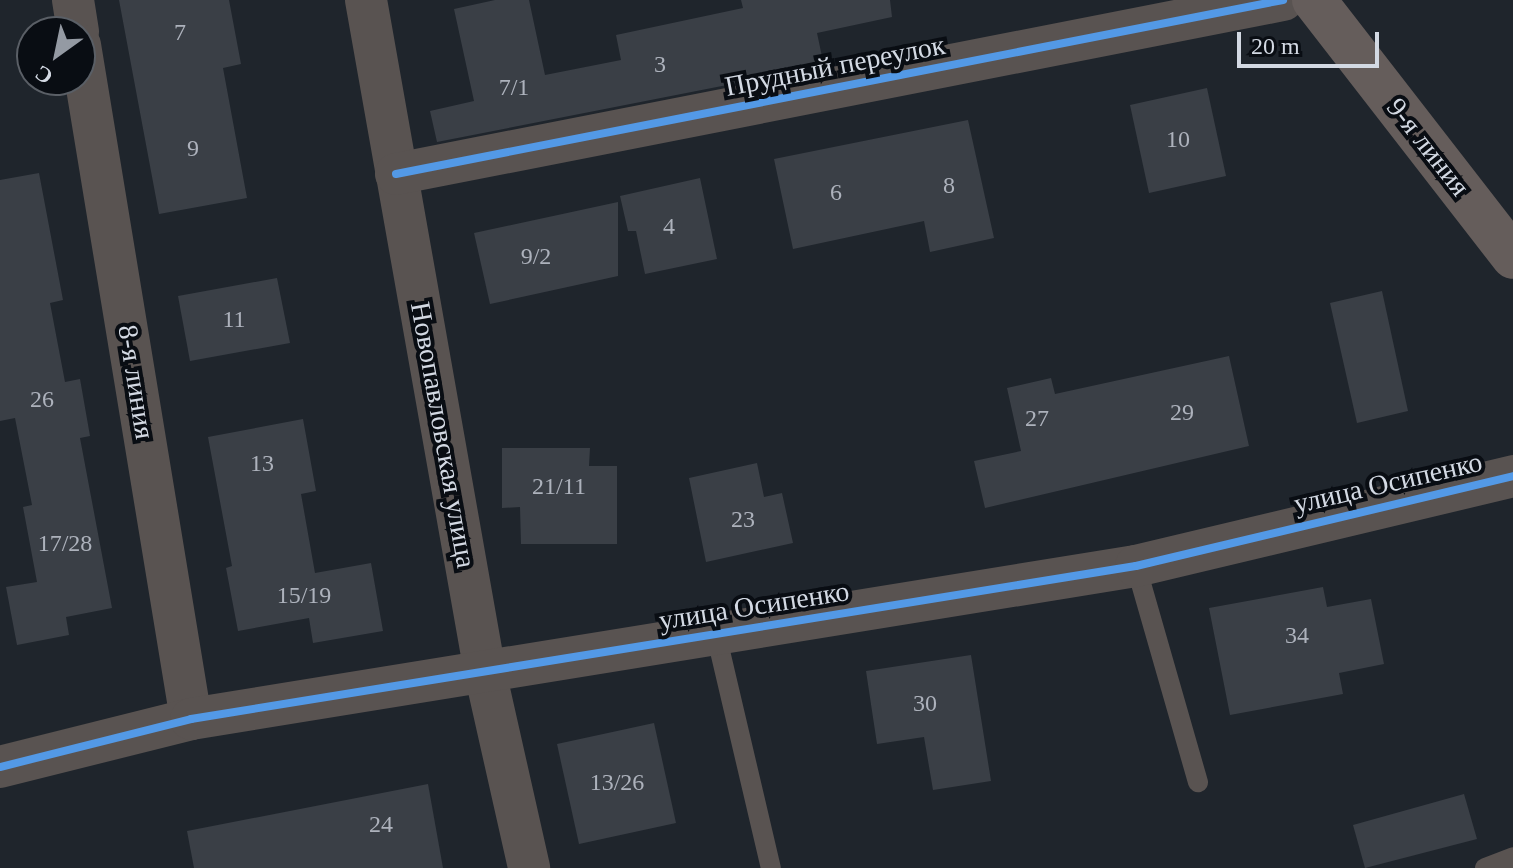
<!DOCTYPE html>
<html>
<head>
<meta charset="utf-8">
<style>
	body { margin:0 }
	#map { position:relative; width:1513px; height:868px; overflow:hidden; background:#1f252c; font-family:Georgia,serif }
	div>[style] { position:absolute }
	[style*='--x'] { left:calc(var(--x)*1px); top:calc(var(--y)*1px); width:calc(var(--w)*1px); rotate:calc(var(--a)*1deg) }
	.building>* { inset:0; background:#3a3f46 }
	.lane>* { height:20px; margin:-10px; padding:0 10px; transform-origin:10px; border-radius:10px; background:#595351 }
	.street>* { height:42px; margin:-21px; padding:0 21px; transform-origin:21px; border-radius:21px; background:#595351 }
	.secondary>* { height:44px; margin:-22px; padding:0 22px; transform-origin:22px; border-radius:22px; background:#655d5b }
	.cycleway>* { height:8px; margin:-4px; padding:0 4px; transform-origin:4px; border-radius:4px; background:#5399e6 }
	span { translate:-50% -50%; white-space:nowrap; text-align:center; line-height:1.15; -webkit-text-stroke:8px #090d13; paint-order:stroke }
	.number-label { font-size:24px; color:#adb2bc }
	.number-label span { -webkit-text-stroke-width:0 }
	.street-label { font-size:28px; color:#d3d9e3 }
	.north { position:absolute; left:16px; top:16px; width:80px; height:80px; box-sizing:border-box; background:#090d13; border:2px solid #5a5f66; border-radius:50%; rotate:213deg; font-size:22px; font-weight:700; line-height:32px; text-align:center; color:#d3d9e3 }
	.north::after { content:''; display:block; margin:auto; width:28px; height:36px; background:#949aa3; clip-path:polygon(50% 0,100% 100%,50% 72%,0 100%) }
	.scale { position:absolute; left:1237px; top:32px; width:142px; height:36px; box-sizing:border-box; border:4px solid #d3d9e3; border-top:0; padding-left:10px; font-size:24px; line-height:28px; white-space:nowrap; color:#d3d9e3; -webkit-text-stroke:6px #090d13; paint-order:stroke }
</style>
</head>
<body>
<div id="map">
	<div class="building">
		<div style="clip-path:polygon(119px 0,229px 0,241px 64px,223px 68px,247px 198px,159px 214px)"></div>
		<div style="clip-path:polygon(495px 0,529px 0,545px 75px,621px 60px,616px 35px,743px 8px,741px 0,890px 0,892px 17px,817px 33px,824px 66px,437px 142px,430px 111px,474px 101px,454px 9px)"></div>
		<div style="clip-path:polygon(1207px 88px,1226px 176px,1149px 193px,1130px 105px)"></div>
		<div style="clip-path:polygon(968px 120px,994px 238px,930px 252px,924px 221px,793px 249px,774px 159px)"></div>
		<div style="clip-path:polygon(39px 173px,63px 300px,50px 303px,65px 382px,80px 379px,90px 436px,80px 438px,112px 608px,66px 617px,69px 635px,17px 645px,6px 587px,37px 582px,23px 507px,32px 505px,15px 418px,0 421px,0 180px)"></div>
		<div style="clip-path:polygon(700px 178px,717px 259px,645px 274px,636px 231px,628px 231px,620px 196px)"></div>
		<div style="clip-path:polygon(618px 202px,618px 276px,490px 304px,474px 233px)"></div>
		<div style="clip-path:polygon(277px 278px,290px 343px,190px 361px,178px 296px)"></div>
		<div style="clip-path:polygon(1382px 291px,1408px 411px,1357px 423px,1330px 303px)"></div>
		<div style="clip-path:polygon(1229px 356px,1249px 446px,985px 508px,974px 461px,1021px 451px,1007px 388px,1051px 378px,1055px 394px)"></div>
		<div style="clip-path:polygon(303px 419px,316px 491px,301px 494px,315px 573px,371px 563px,383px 631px,313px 643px,309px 618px,238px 631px,226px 568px,232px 566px,208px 437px)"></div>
		<div style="clip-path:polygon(502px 448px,590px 448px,589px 466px,617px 466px,617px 544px,521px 544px,520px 507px,502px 508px)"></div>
		<div style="clip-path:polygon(757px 463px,764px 497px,782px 493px,793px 543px,706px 562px,689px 478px)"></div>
		<div style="clip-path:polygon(1323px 587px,1327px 607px,1371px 599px,1384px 664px,1339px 673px,1343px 694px,1230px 715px,1209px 608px)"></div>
		<div style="clip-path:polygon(971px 655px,991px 781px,933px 790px,924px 737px,877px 744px,866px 671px)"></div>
		<div style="clip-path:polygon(654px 723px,676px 823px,579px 844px,557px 744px)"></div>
		<div style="clip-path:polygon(428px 784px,443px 868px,194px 868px,187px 831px)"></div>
		<div style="clip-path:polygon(1464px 794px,1477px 839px,1365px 868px,1353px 825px)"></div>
	</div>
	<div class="lane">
		<div style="--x:1136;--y:566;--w:225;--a:74"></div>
		<div style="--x:716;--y:634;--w:240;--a:76.8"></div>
		<div style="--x:1485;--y:868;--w:30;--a:-21"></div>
	</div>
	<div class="street">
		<div style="--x:73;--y:0;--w:32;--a:81"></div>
		<div style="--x:366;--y:0;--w:682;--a:79.96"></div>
		<div style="--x:485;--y:672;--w:201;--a:77.3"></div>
		<div style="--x:80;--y:45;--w:683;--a:80.65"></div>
		<div style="--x:396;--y:174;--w:904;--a:-11.1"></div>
		<div style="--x:0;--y:767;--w:197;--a:-14.1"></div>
		<div style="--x:191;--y:719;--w:957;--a:-9.2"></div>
		<div style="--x:1136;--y:566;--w:388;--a:-13.4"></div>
	</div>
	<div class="secondary">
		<div style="--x:1314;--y:0;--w:325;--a:52.2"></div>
	</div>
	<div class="cycleway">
		<div style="--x:396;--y:174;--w:904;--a:-11.1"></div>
		<div style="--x:0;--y:767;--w:197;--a:-14.1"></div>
		<div style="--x:191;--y:719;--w:957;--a:-9.2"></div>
		<div style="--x:1136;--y:566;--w:388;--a:-13.4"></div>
	</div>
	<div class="number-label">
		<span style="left:180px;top:33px">7</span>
		<span style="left:660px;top:65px">3</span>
		<span style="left:514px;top:88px">7/1</span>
		<span style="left:1178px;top:140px">10</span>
		<span style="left:193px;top:149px">9</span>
		<span style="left:949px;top:186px">8</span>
		<span style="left:836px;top:193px">6</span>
		<span style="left:669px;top:227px">4</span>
		<span style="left:536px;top:257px">9/2</span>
		<span style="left:234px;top:320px">11</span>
		<span style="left:42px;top:400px">26</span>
		<span style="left:1182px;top:413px">29</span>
		<span style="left:1037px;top:419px">27</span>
		<span style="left:262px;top:464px">13</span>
		<span style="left:559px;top:487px">21/11</span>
		<span style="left:743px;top:520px">23</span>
		<span style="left:65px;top:544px">17/28</span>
		<span style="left:304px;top:596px">15/19</span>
		<span style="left:1297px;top:636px">34</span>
		<span style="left:925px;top:704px">30</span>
		<span style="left:617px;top:783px">13/26</span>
		<span style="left:381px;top:825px">24</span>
	</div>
	<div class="street-label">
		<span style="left:835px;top:66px;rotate:-11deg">Прудный переулок</span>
		<span style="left:1428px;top:147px;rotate:52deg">9-я линия</span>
		<span style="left:136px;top:382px;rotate:81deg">8-я линия</span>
		<span style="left:443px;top:435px;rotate:80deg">Новопавловская улица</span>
		<span style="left:1388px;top:483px;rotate:-13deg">улица Осипенко</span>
		<span style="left:754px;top:606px;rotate:-9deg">улица Осипенко</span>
	</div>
	<div class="north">С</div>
	<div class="scale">20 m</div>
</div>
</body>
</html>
